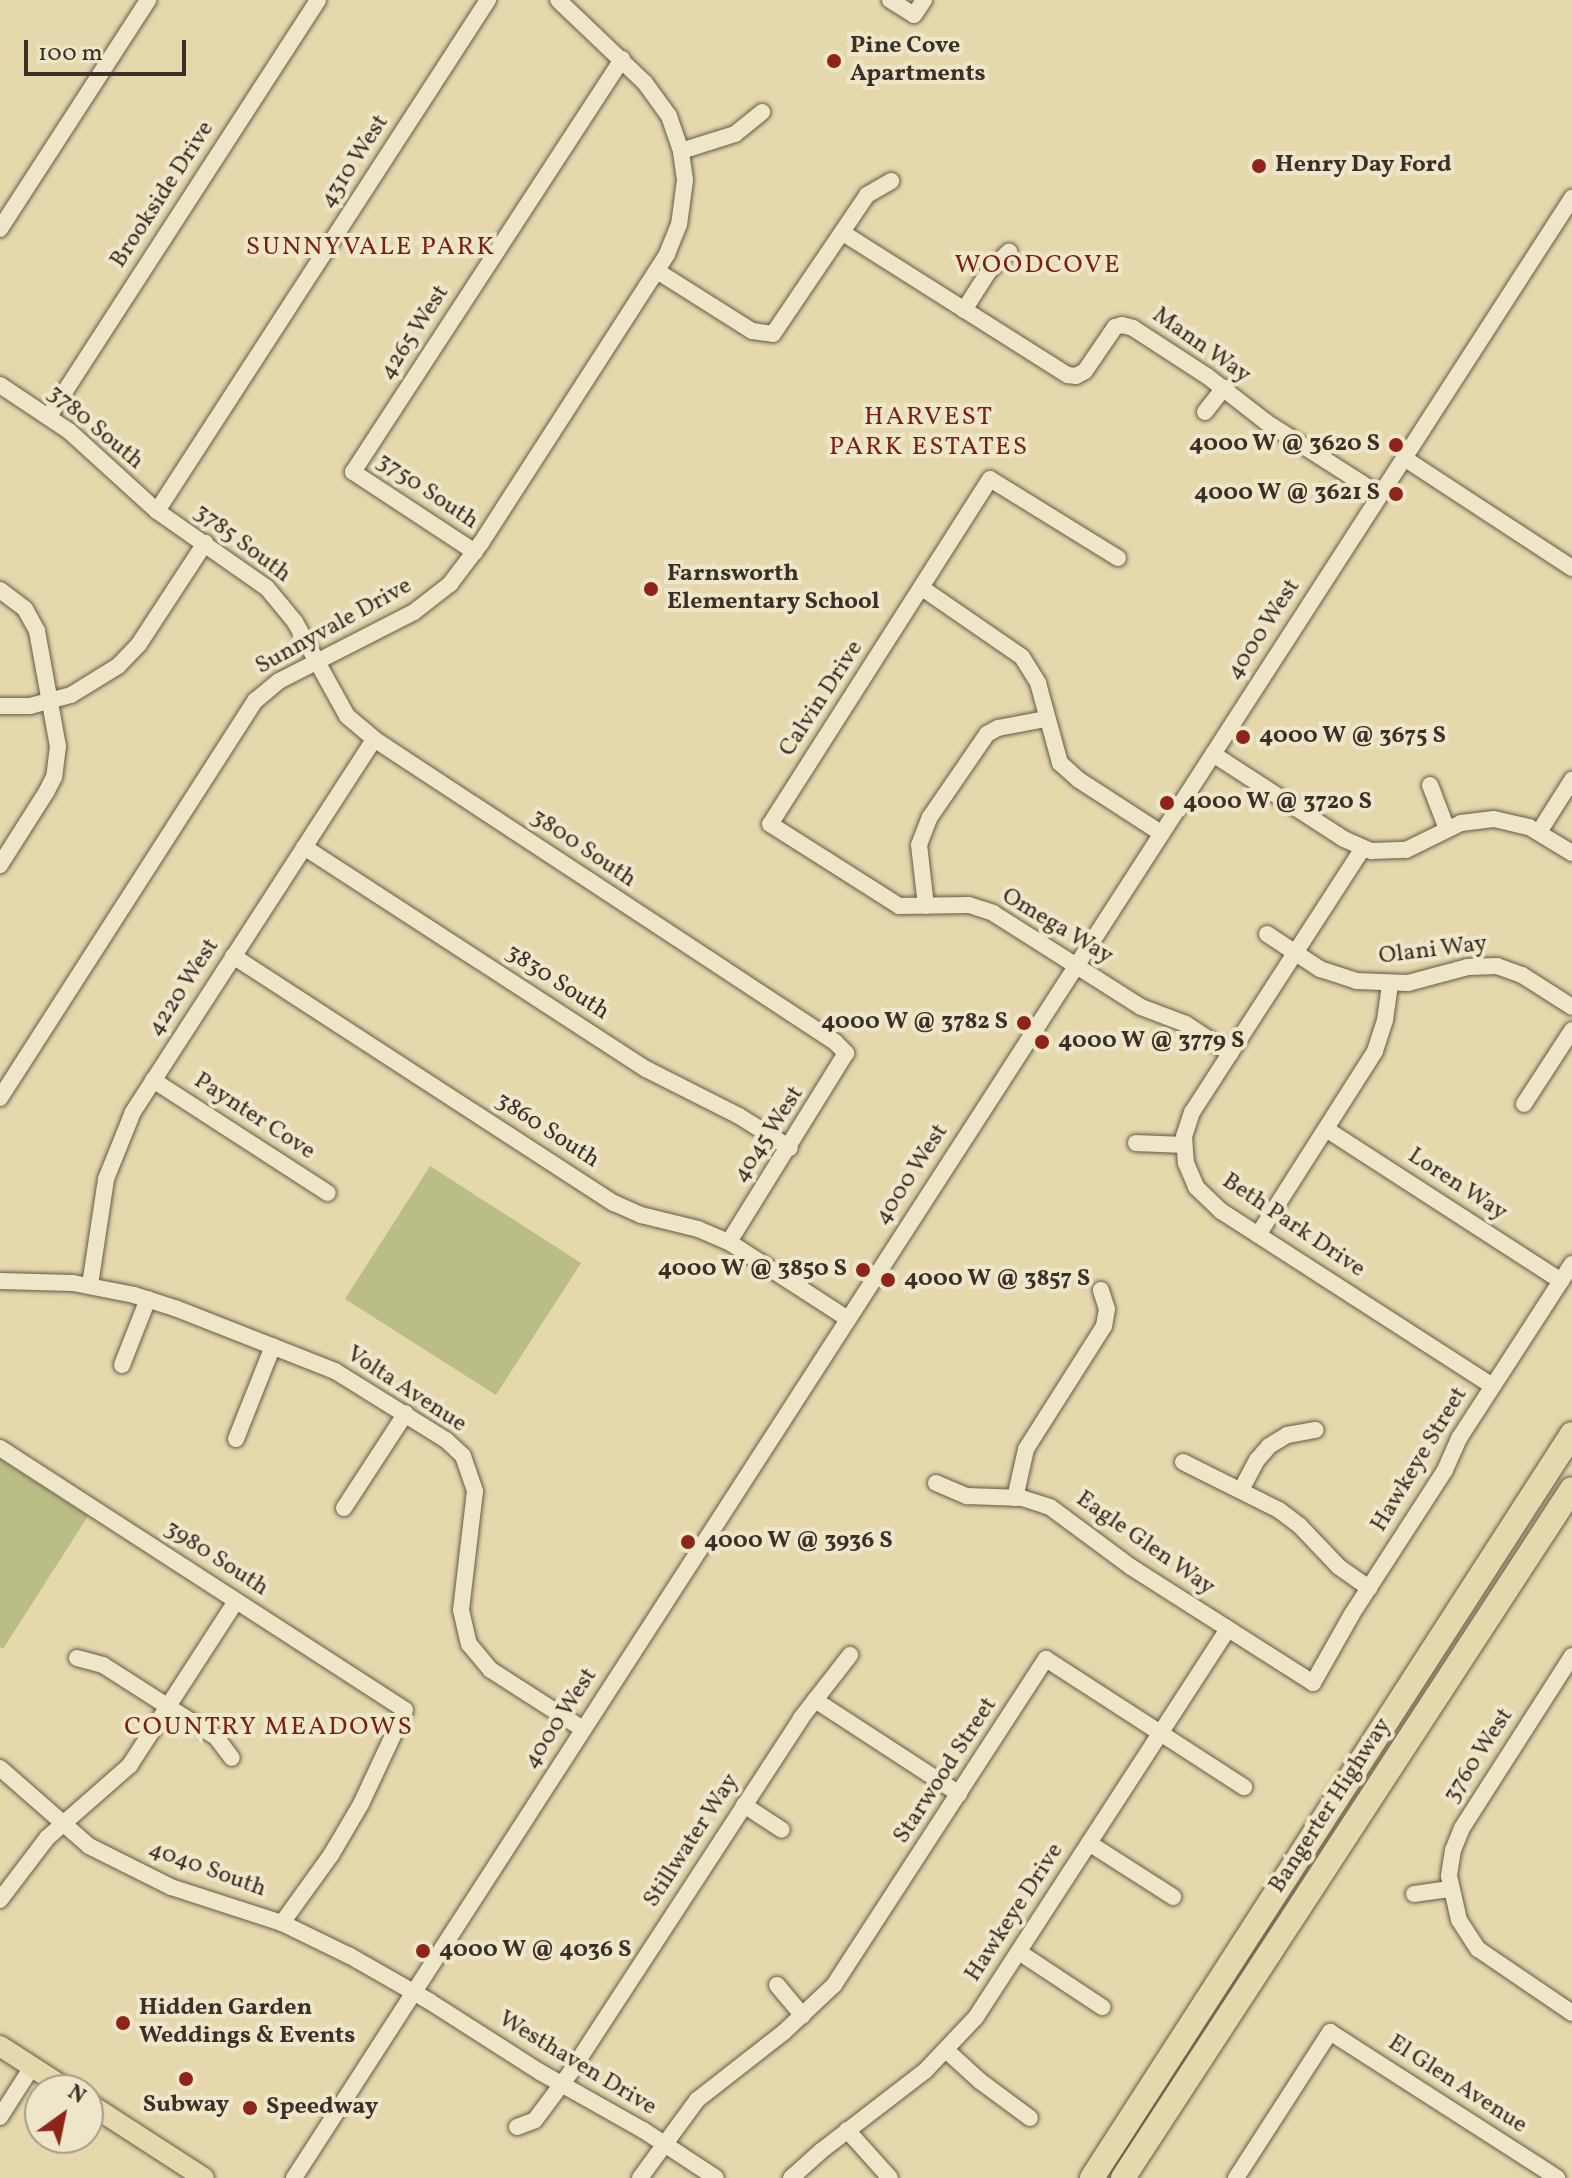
<!DOCTYPE html>
<html>
<head>
<meta charset="utf-8">
<style>
	body { margin:0 }
	#map { position:relative; width:1572px; height:2178px; overflow:hidden; background:#e4d8ac; font-family:Vollkorn,serif }
	div>[style] { position:absolute }
	[style*='--x'] { left:calc(var(--x)*1px); top:calc(var(--y)*1px); width:calc(var(--w)*1px); rotate:calc(var(--a)*1deg) }
	.green>* { inset:0; background:#babd86 }
	.roads { filter:drop-shadow(0 0 2px #645a48) drop-shadow(0 0 2px #645a48) }
	.minor>* { height:16px; margin:-8px; padding:0 8px; transform-origin:8px; border-radius:8px; background:#ede6c9 }
	.major>* { height:20px; margin:-10px; padding:0 10px; transform-origin:10px; border-radius:10px; background:#e4d8ac }
	.highway>* { height:24px; margin:-12px; padding:0 12px; transform-origin:12px; border-radius:12px; background:#e4d8ac }
	.dots>* { width:22px; height:22px; translate:-50% -50%; box-sizing:border-box; border:4px solid #ede6c9; border-radius:50% }
	span { translate:-50% -50%; white-space:nowrap; text-align:center; line-height:1.15; -webkit-text-stroke:8px #ede6c9; paint-order:stroke }
	.poi-label { font-size:24px; color:#3a3027; font-weight:700 }
	.left { translate:0 -50%; text-align:left }
	.right { translate:-100% -50%; text-align:right }
	.street-label { font-size:24px; color:#3a3027 }
	.neighbourhood-label { font-size:26px; color:#7a1f14; letter-spacing:2px }
	.north { position:absolute; left:24px; top:2074px; width:80px; height:80px; box-sizing:border-box; background:#ede6c9; border:2px solid #a59d88; border-radius:50%; rotate:33deg; font-size:22px; font-weight:700; line-height:32px; text-align:center; color:#3a3027 }
	.north::after { content:''; display:block; margin:auto; width:28px; height:36px; background:#8f2418; clip-path:polygon(50% 0,100% 100%,50% 72%,0 100%) }
	.scale { position:absolute; left:24px; top:40px; width:162px; height:36px; box-sizing:border-box; border:4px solid #3a3027; border-top:0; padding-left:10px; font-size:24px; line-height:28px; white-space:nowrap; color:#3a3027; -webkit-text-stroke:6px #ede6c9; paint-order:stroke }
</style>
</head>
<body>
<div id="map">
	<div class="green">
		<div style="clip-path:polygon(430px 1166px,581px 1263px,496px 1395px,345px 1299px)"></div>
		<div style="clip-path:polygon(0 1459px,88px 1516px,3px 1649px,0 1647px)"></div>
	</div>
	<div class="roads">
		<div class="minor">
			<div style="--x:890;--y:0;--w:28;--a:32"></div>
			<div style="--x:914;--y:15;--w:18;--a:-56"></div>
			<div style="--x:681;--y:151;--w:57;--a:-17.5"></div>
			<div style="--x:735;--y:134;--w:35;--a:-39"></div>
			<div style="--x:0;--y:229;--w:273;--a:-57.1"></div>
			<div style="--x:843;--y:233;--w:266;--a:32.3"></div>
			<div style="--x:1068;--y:375;--w:8;--a:7"></div>
			<div style="--x:1076;--y:376;--w:10;--a:-29"></div>
			<div style="--x:1085;--y:371;--w:53;--a:-55.7"></div>
			<div style="--x:1115;--y:327;--w:7;--a:-16"></div>
			<div style="--x:1122;--y:325;--w:11;--a:15"></div>
			<div style="--x:1133;--y:328;--w:88;--a:33"></div>
			<div style="--x:1207;--y:376;--w:75;--a:37.9"></div>
			<div style="--x:1266;--y:422;--w:135;--a:32.6"></div>
			<div style="--x:657;--y:271;--w:112;--a:32.3"></div>
			<div style="--x:752;--y:331;--w:21;--a:8"></div>
			<div style="--x:773;--y:334;--w:168;--a:-55.9"></div>
			<div style="--x:867;--y:195;--w:28;--a:-30"></div>
			<div style="--x:964;--y:310;--w:46;--a:-57.3"></div>
			<div style="--x:989;--y:271;--w:28;--a:-44"></div>
			<div style="--x:0;--y:385;--w:83;--a:33.7"></div>
			<div style="--x:69;--y:431;--w:119;--a:42.3"></div>
			<div style="--x:157;--y:511;--w:134;--a:35"></div>
			<div style="--x:267;--y:588;--w:44;--a:50.5"></div>
			<div style="--x:295;--y:622;--w:107;--a:61"></div>
			<div style="--x:347;--y:716;--w:35;--a:40"></div>
			<div style="--x:374;--y:739;--w:552;--a:33.32"></div>
			<div style="--x:835;--y:1042;--w:16;--a:45"></div>
			<div style="--x:846;--y:1053;--w:222;--a:121.8"></div>
			<div style="--x:1205;--y:412;--w:31;--a:-52"></div>
			<div style="--x:49;--y:416;--w:495;--a:-57.1"></div>
			<div style="--x:1404;--y:458;--w:201;--a:33.2"></div>
			<div style="--x:157;--y:511;--w:609;--a:-57.07"></div>
			<div style="--x:475;--y:552;--w:146;--a:-146.7"></div>
			<div style="--x:353;--y:472;--w:493;--a:-56.9"></div>
			<div style="--x:1118;--y:558;--w:150;--a:-148.3"></div>
			<div style="--x:990;--y:479;--w:409;--a:122.5"></div>
			<div style="--x:770;--y:824;--w:153;--a:32.4"></div>
			<div style="--x:899;--y:906;--w:70;--a:-0.8"></div>
			<div style="--x:969;--y:905;--w:25;--a:18"></div>
			<div style="--x:993;--y:913;--w:175;--a:32.4"></div>
			<div style="--x:1141;--y:1007;--w:48;--a:20.7"></div>
			<div style="--x:1186;--y:1024;--w:53;--a:33.4"></div>
			<div style="--x:922;--y:588;--w:121;--a:34.6"></div>
			<div style="--x:1022;--y:657;--w:31;--a:58"></div>
			<div style="--x:1038;--y:683;--w:83;--a:74.6"></div>
			<div style="--x:1060;--y:763;--w:25;--a:42"></div>
			<div style="--x:1079;--y:780;--w:98;--a:32.9"></div>
			<div style="--x:0;--y:590;--w:31;--a:37"></div>
			<div style="--x:25;--y:609;--w:25;--a:61"></div>
			<div style="--x:37;--y:631;--w:117;--a:79.7"></div>
			<div style="--x:58;--y:746;--w:31;--a:97"></div>
			<div style="--x:54;--y:777;--w:16;--a:117"></div>
			<div style="--x:47;--y:791;--w:88;--a:122.4"></div>
			<div style="--x:0;--y:706;--w:30;--a:0"></div>
			<div style="--x:30;--y:706;--w:42;--a:-15"></div>
			<div style="--x:71;--y:695;--w:55;--a:-31.7"></div>
			<div style="--x:118;--y:666;--w:30;--a:-46"></div>
			<div style="--x:139;--y:644;--w:121;--a:-56.8"></div>
			<div style="--x:1213;--y:754;--w:156;--a:33"></div>
			<div style="--x:1344;--y:839;--w:30;--a:24"></div>
			<div style="--x:1371;--y:851;--w:35;--a:-2"></div>
			<div style="--x:1406;--y:850;--w:61;--a:-26.1"></div>
			<div style="--x:1461;--y:823;--w:33;--a:-7"></div>
			<div style="--x:1494;--y:819;--w:36;--a:13"></div>
			<div style="--x:1529;--y:827;--w:50;--a:31.2"></div>
			<div style="--x:1430;--y:785;--w:47;--a:68.9"></div>
			<div style="--x:1539;--y:832;--w:62;--a:-57.6"></div>
			<div style="--x:304;--y:847;--w:408;--a:33"></div>
			<div style="--x:646;--y:1069;--w:104;--a:26.8"></div>
			<div style="--x:739;--y:1116;--w:60;--a:32.1"></div>
			<div style="--x:1363;--y:848;--w:315;--a:122.9"></div>
			<div style="--x:1192;--y:1112;--w:25;--a:108"></div>
			<div style="--x:1184;--y:1136;--w:27;--a:86"></div>
			<div style="--x:1186;--y:1163;--w:26;--a:67"></div>
			<div style="--x:1196;--y:1187;--w:35;--a:44"></div>
			<div style="--x:1221;--y:1211;--w:323;--a:32.8"></div>
			<div style="--x:926;--y:906;--w:61;--a:-96.5"></div>
			<div style="--x:919;--y:845;--w:30;--a:-69"></div>
			<div style="--x:930;--y:817;--w:101;--a:-55.5"></div>
			<div style="--x:987;--y:734;--w:13;--a:-29"></div>
			<div style="--x:998;--y:728;--w:49;--a:-10.6"></div>
			<div style="--x:1267;--y:934;--w:64;--a:33.4"></div>
			<div style="--x:1320;--y:969;--w:38;--a:18"></div>
			<div style="--x:1356;--y:981;--w:52;--a:2.2"></div>
			<div style="--x:1408;--y:983;--w:62;--a:-14.9"></div>
			<div style="--x:1468;--y:967;--w:29;--a:-2"></div>
			<div style="--x:1497;--y:966;--w:27;--a:20"></div>
			<div style="--x:1522;--y:975;--w:59;--a:32.6"></div>
			<div style="--x:233;--y:956;--w:454;--a:33"></div>
			<div style="--x:614;--y:1203;--w:30;--a:24"></div>
			<div style="--x:641;--y:1215;--w:59;--a:13.8"></div>
			<div style="--x:698;--y:1229;--w:34;--a:23"></div>
			<div style="--x:729;--y:1242;--w:142;--a:32.9"></div>
			<div style="--x:153;--y:1080;--w:208;--a:32.9"></div>
			<div style="--x:0;--y:1098;--w:472;--a:-57.3"></div>
			<div style="--x:255;--y:701;--w:31;--a:-40"></div>
			<div style="--x:279;--y:681;--w:152;--a:-27.1"></div>
			<div style="--x:414;--y:612;--w:46;--a:-37.9"></div>
			<div style="--x:450;--y:584;--w:51;--a:-52.9"></div>
			<div style="--x:481;--y:543;--w:344;--a:-57.2"></div>
			<div style="--x:667;--y:254;--w:31;--a:-68"></div>
			<div style="--x:679;--y:225;--w:45;--a:-82.4"></div>
			<div style="--x:685;--y:180;--w:29;--a:-98"></div>
			<div style="--x:681;--y:151;--w:37;--a:-109"></div>
			<div style="--x:669;--y:116;--w:41;--a:-126"></div>
			<div style="--x:645;--y:83;--w:120;--a:-136.3"></div>
			<div style="--x:1524;--y:1104;--w:88;--a:-57"></div>
			<div style="--x:1326;--y:1129;--w:280;--a:32.9"></div>
			<div style="--x:1136;--y:1143;--w:48;--a:2.4"></div>
			<div style="--x:1258;--y:1235;--w:218;--a:-57.5"></div>
			<div style="--x:1375;--y:1051;--w:33;--a:-72"></div>
			<div style="--x:1385;--y:1020;--w:36;--a:-82"></div>
			<div style="--x:0;--y:1281;--w:73;--a:1.6"></div>
			<div style="--x:73;--y:1283;--w:62;--a:11.1"></div>
			<div style="--x:134;--y:1295;--w:43;--a:17.6"></div>
			<div style="--x:175;--y:1308;--w:172;--a:21.5"></div>
			<div style="--x:335;--y:1371;--w:131;--a:31.9"></div>
			<div style="--x:446;--y:1440;--w:23;--a:43"></div>
			<div style="--x:463;--y:1456;--w:37;--a:71"></div>
			<div style="--x:475;--y:1491;--w:120;--a:96.7"></div>
			<div style="--x:461;--y:1610;--w:35;--a:77"></div>
			<div style="--x:469;--y:1644;--w:34;--a:50"></div>
			<div style="--x:491;--y:1670;--w:109;--a:32.7"></div>
			<div style="--x:90;--y:1285;--w:107;--a:-81.4"></div>
			<div style="--x:106;--y:1179;--w:72;--a:-68.1"></div>
			<div style="--x:133;--y:1112;--w:444;--a:-57.1"></div>
			<div style="--x:122;--y:1365;--w:71;--a:-68.5"></div>
			<div style="--x:236;--y:1439;--w:100;--a:-68.3"></div>
			<div style="--x:0;--y:1448;--w:482;--a:32.9"></div>
			<div style="--x:405;--y:1710;--w:104;--a:115.1"></div>
			<div style="--x:361;--y:1804;--w:59;--a:120.5"></div>
			<div style="--x:331;--y:1855;--w:84;--a:125.8"></div>
			<div style="--x:1183;--y:1462;--w:107;--a:26.6"></div>
			<div style="--x:1279;--y:1510;--w:25;--a:37"></div>
			<div style="--x:1299;--y:1525;--w:58;--a:46.4"></div>
			<div style="--x:1339;--y:1567;--w:37;--a:35"></div>
			<div style="--x:936;--y:1483;--w:34;--a:23"></div>
			<div style="--x:967;--y:1496;--w:55;--a:2.1"></div>
			<div style="--x:1022;--y:1498;--w:29;--a:18"></div>
			<div style="--x:1050;--y:1507;--w:101;--a:36.5"></div>
			<div style="--x:1131;--y:1567;--w:216;--a:32.5"></div>
			<div style="--x:1313;--y:1683;--w:79;--a:-60.5"></div>
			<div style="--x:1352;--y:1614;--w:171;--a:-57.1"></div>
			<div style="--x:1445;--y:1470;--w:36;--a:-66"></div>
			<div style="--x:1460;--y:1437;--w:206;--a:-57.1"></div>
			<div style="--x:1241;--y:1490;--w:34;--a:-62"></div>
			<div style="--x:1257;--y:1460;--w:18;--a:-49"></div>
			<div style="--x:1269;--y:1446;--w:21;--a:-31"></div>
			<div style="--x:1287;--y:1435;--w:29;--a:-10"></div>
			<div style="--x:1015;--y:1498;--w:50;--a:-77.3"></div>
			<div style="--x:1026;--y:1449;--w:146;--a:-57.6"></div>
			<div style="--x:1104;--y:1326;--w:17;--a:-80"></div>
			<div style="--x:1107;--y:1309;--w:20;--a:-108"></div>
			<div style="--x:344;--y:1508;--w:113;--a:-56.9"></div>
			<div style="--x:1572;--y:1656;--w:204;--a:122.6"></div>
			<div style="--x:1462;--y:1828;--w:24;--a:112"></div>
			<div style="--x:1453;--y:1850;--w:26;--a:99"></div>
			<div style="--x:1449;--y:1876;--w:45;--a:77.2"></div>
			<div style="--x:1459;--y:1920;--w:35;--a:57"></div>
			<div style="--x:1478;--y:1949;--w:114;--a:34.2"></div>
			<div style="--x:77;--y:1658;--w:27;--a:15"></div>
			<div style="--x:103;--y:1665;--w:76;--a:32.6"></div>
			<div style="--x:167;--y:1706;--w:58;--a:32.3"></div>
			<div style="--x:216;--y:1737;--w:26;--a:53"></div>
			<div style="--x:815;--y:1700;--w:172;--a:33.1"></div>
			<div style="--x:0;--y:1768;--w:118;--a:41.2"></div>
			<div style="--x:89;--y:1846;--w:92;--a:26.6"></div>
			<div style="--x:171;--y:1887;--w:117;--a:18"></div>
			<div style="--x:282;--y:1923;--w:76;--a:25.9"></div>
			<div style="--x:350;--y:1956;--w:91;--a:29.7"></div>
			<div style="--x:429;--y:2001;--w:132;--a:32.6"></div>
			<div style="--x:540;--y:2072;--w:118;--a:29.4"></div>
			<div style="--x:643;--y:2130;--w:87;--a:33.3"></div>
			<div style="--x:744;--y:1805;--w:45;--a:33.3"></div>
			<div style="--x:1089;--y:1843;--w:100;--a:32.7"></div>
			<div style="--x:1414;--y:1894;--w:35;--a:-8"></div>
			<div style="--x:0;--y:1900;--w:78;--a:-52.8"></div>
			<div style="--x:47;--y:1838;--w:111;--a:-41.3"></div>
			<div style="--x:130;--y:1765;--w:195;--a:-57.1"></div>
			<div style="--x:1019;--y:1952;--w:100;--a:33.5"></div>
			<div style="--x:777;--y:1985;--w:40;--a:50"></div>
			<div style="--x:946;--y:2050;--w:46;--a:42.4"></div>
			<div style="--x:980;--y:2081;--w:62;--a:36.5"></div>
			<div style="--x:0;--y:2117;--w:59;--a:-57.4"></div>
			<div style="--x:517;--y:2127;--w:19;--a:-21"></div>
			<div style="--x:535;--y:2120;--w:59;--a:-53.3"></div>
			<div style="--x:570;--y:2073;--w:424;--a:-56.9"></div>
			<div style="--x:801;--y:1718;--w:80;--a:-52.1"></div>
			<div style="--x:847;--y:2130;--w:64;--a:48.1"></div>
			<div style="--x:294;--y:2178;--w:2357;--a:-57.16"></div>
			<div style="--x:640;--y:2178;--w:97;--a:-53.8"></div>
			<div style="--x:697;--y:2100;--w:110;--a:-38"></div>
			<div style="--x:784;--y:2032;--w:69;--a:-43.2"></div>
			<div style="--x:834;--y:1985;--w:389;--a:-57"></div>
			<div style="--x:1046;--y:1659;--w:236;--a:32.9"></div>
			<div style="--x:791;--y:2178;--w:40;--a:-42"></div>
			<div style="--x:821;--y:2151;--w:131;--a:-37.6"></div>
			<div style="--x:925;--y:2071;--w:74;--a:-46.6"></div>
			<div style="--x:976;--y:2017;--w:463;--a:-57"></div>
			<div style="--x:1236;--y:2178;--w:174;--a:-57.2"></div>
			<div style="--x:1330;--y:2032;--w:270;--a:32.7"></div>
		</div>
		<div class="major">
			<div style="--x:0;--y:2046;--w:81;--a:32.9"></div>
			<div style="--x:88;--y:2103;--w:138;--a:32.9"></div>
		</div>
		<div class="highway">
			<div style="--x:1092;--y:2178;--w:885;--a:-57.17"></div>
			<div style="--x:1123;--y:2178;--w:822;--a:-56.91"></div>
		</div>
	</div>
	<div class="dots">
		<div style="left:834px;top:61px;background:#8f2418"></div>
		<div style="left:1259px;top:166px;background:#8f2418"></div>
		<div style="left:1396px;top:445px;background:#8f2418"></div>
		<div style="left:1396px;top:494px;background:#8f2418"></div>
		<div style="left:651px;top:589px;background:#8f2418"></div>
		<div style="left:1243px;top:737px;background:#8f2418"></div>
		<div style="left:1167px;top:803px;background:#8f2418"></div>
		<div style="left:1024px;top:1023px;background:#8f2418"></div>
		<div style="left:1042px;top:1042px;background:#8f2418"></div>
		<div style="left:863px;top:1270px;background:#8f2418"></div>
		<div style="left:888px;top:1280px;background:#8f2418"></div>
		<div style="left:688px;top:1542px;background:#8f2418"></div>
		<div style="left:423px;top:1951px;background:#8f2418"></div>
		<div style="left:123px;top:2023px;background:#8f2418"></div>
		<div style="left:186px;top:2079px;background:#8f2418"></div>
		<div style="left:250px;top:2108px;background:#8f2418"></div>
	</div>
	<div class="poi-label">
		<span class="left" style="left:850px;top:61px">Pine Cove<br>Apartments</span>
		<span class="left" style="left:1275px;top:166px">Henry Day Ford</span>
		<span class="right" style="left:1380px;top:445px">4000 W @ 3620 S</span>
		<span class="right" style="left:1380px;top:494px">4000 W @ 3621 S</span>
		<span class="left" style="left:667px;top:589px">Farnsworth<br>Elementary School</span>
		<span class="left" style="left:1259px;top:737px">4000 W @ 3675 S</span>
		<span class="left" style="left:1183px;top:803px">4000 W @ 3720 S</span>
		<span class="right" style="left:1008px;top:1023px">4000 W @ 3782 S</span>
		<span class="left" style="left:1058px;top:1042px">4000 W @ 3779 S</span>
		<span class="right" style="left:847px;top:1270px">4000 W @ 3850 S</span>
		<span class="left" style="left:904px;top:1280px">4000 W @ 3857 S</span>
		<span class="left" style="left:704px;top:1542px">4000 W @ 3936 S</span>
		<span class="left" style="left:439px;top:1951px">4000 W @ 4036 S</span>
		<span class="left" style="left:139px;top:2023px">Hidden Garden<br>Weddings &amp; Events</span>
		<span style="left:186px;top:2106px">Subway</span>
		<span class="left" style="left:266px;top:2108px">Speedway</span>
	</div>
	<div class="street-label">
		<span style="left:355px;top:162px;rotate:-57deg">4310 West</span>
		<span style="left:163px;top:195px;rotate:-57deg">Brookside Drive</span>
		<span style="left:415px;top:333px;rotate:-57deg">4265 West</span>
		<span style="left:1201px;top:346px;rotate:35deg">Mann Way</span>
		<span style="left:95px;top:428px;rotate:40deg">3780 South</span>
		<span style="left:427px;top:492px;rotate:34deg">3750 South</span>
		<span style="left:242px;top:544px;rotate:37deg">3785 South</span>
		<span style="left:334px;top:627px;rotate:-29deg">Sunnyvale Drive</span>
		<span style="left:1264px;top:630px;rotate:-57deg">4000 West</span>
		<span style="left:822px;top:699px;rotate:-57deg">Calvin Drive</span>
		<span style="left:583px;top:849px;rotate:34deg">3800 South</span>
		<span style="left:1057px;top:927px;rotate:31deg">Omega Way</span>
		<span style="left:1433px;top:951px;rotate:-7deg">Olani Way</span>
		<span style="left:557px;top:983px;rotate:33deg">3830 South</span>
		<span style="left:184px;top:988px;rotate:-57deg">4220 West</span>
		<span style="left:254px;top:1117px;rotate:33deg">Paynter Cove</span>
		<span style="left:547px;top:1131px;rotate:33deg">3860 South</span>
		<span style="left:769px;top:1135px;rotate:-57deg">4045 West</span>
		<span style="left:912px;top:1175px;rotate:-57deg">4000 West</span>
		<span style="left:1457px;top:1185px;rotate:33deg">Loren Way</span>
		<span style="left:1293px;top:1226px;rotate:34deg">Beth Park Drive</span>
		<span style="left:406px;top:1390px;rotate:33deg">Volta Avenue</span>
		<span style="left:1420px;top:1460px;rotate:-59deg">Hawkeye Street</span>
		<span style="left:1145px;top:1544px;rotate:35deg">Eagle Glen Way</span>
		<span style="left:216px;top:1559px;rotate:33deg">3980 South</span>
		<span style="left:561px;top:1719px;rotate:-57deg">4000 West</span>
		<span style="left:1479px;top:1756px;rotate:-57deg">3760 West</span>
		<span style="left:946px;top:1771px;rotate:-57deg">Starwood Street</span>
		<span style="left:1331px;top:1806px;rotate:-57deg">Bangerter Highway</span>
		<span style="left:692px;top:1841px;rotate:-57deg">Stillwater Way</span>
		<span style="left:207px;top:1870px;rotate:20deg">4040 South</span>
		<span style="left:1015px;top:1913px;rotate:-57deg">Hawkeye Drive</span>
		<span style="left:577px;top:2064px;rotate:31deg">Westhaven Drive</span>
		<span style="left:1457px;top:2085px;rotate:33deg">El Glen Avenue</span>
	</div>
	<div class="neighbourhood-label">
		<span style="left:371px;top:248px">SUNNYVALE PARK</span>
		<span style="left:1038px;top:266px">WOODCOVE</span>
		<span style="left:929px;top:433px">HARVEST<br>PARK ESTATES</span>
		<span style="left:269px;top:1728px">COUNTRY MEADOWS</span>
	</div>
	<div class="north">N</div>
	<div class="scale">100 m</div>
</div>
</body>
</html>
